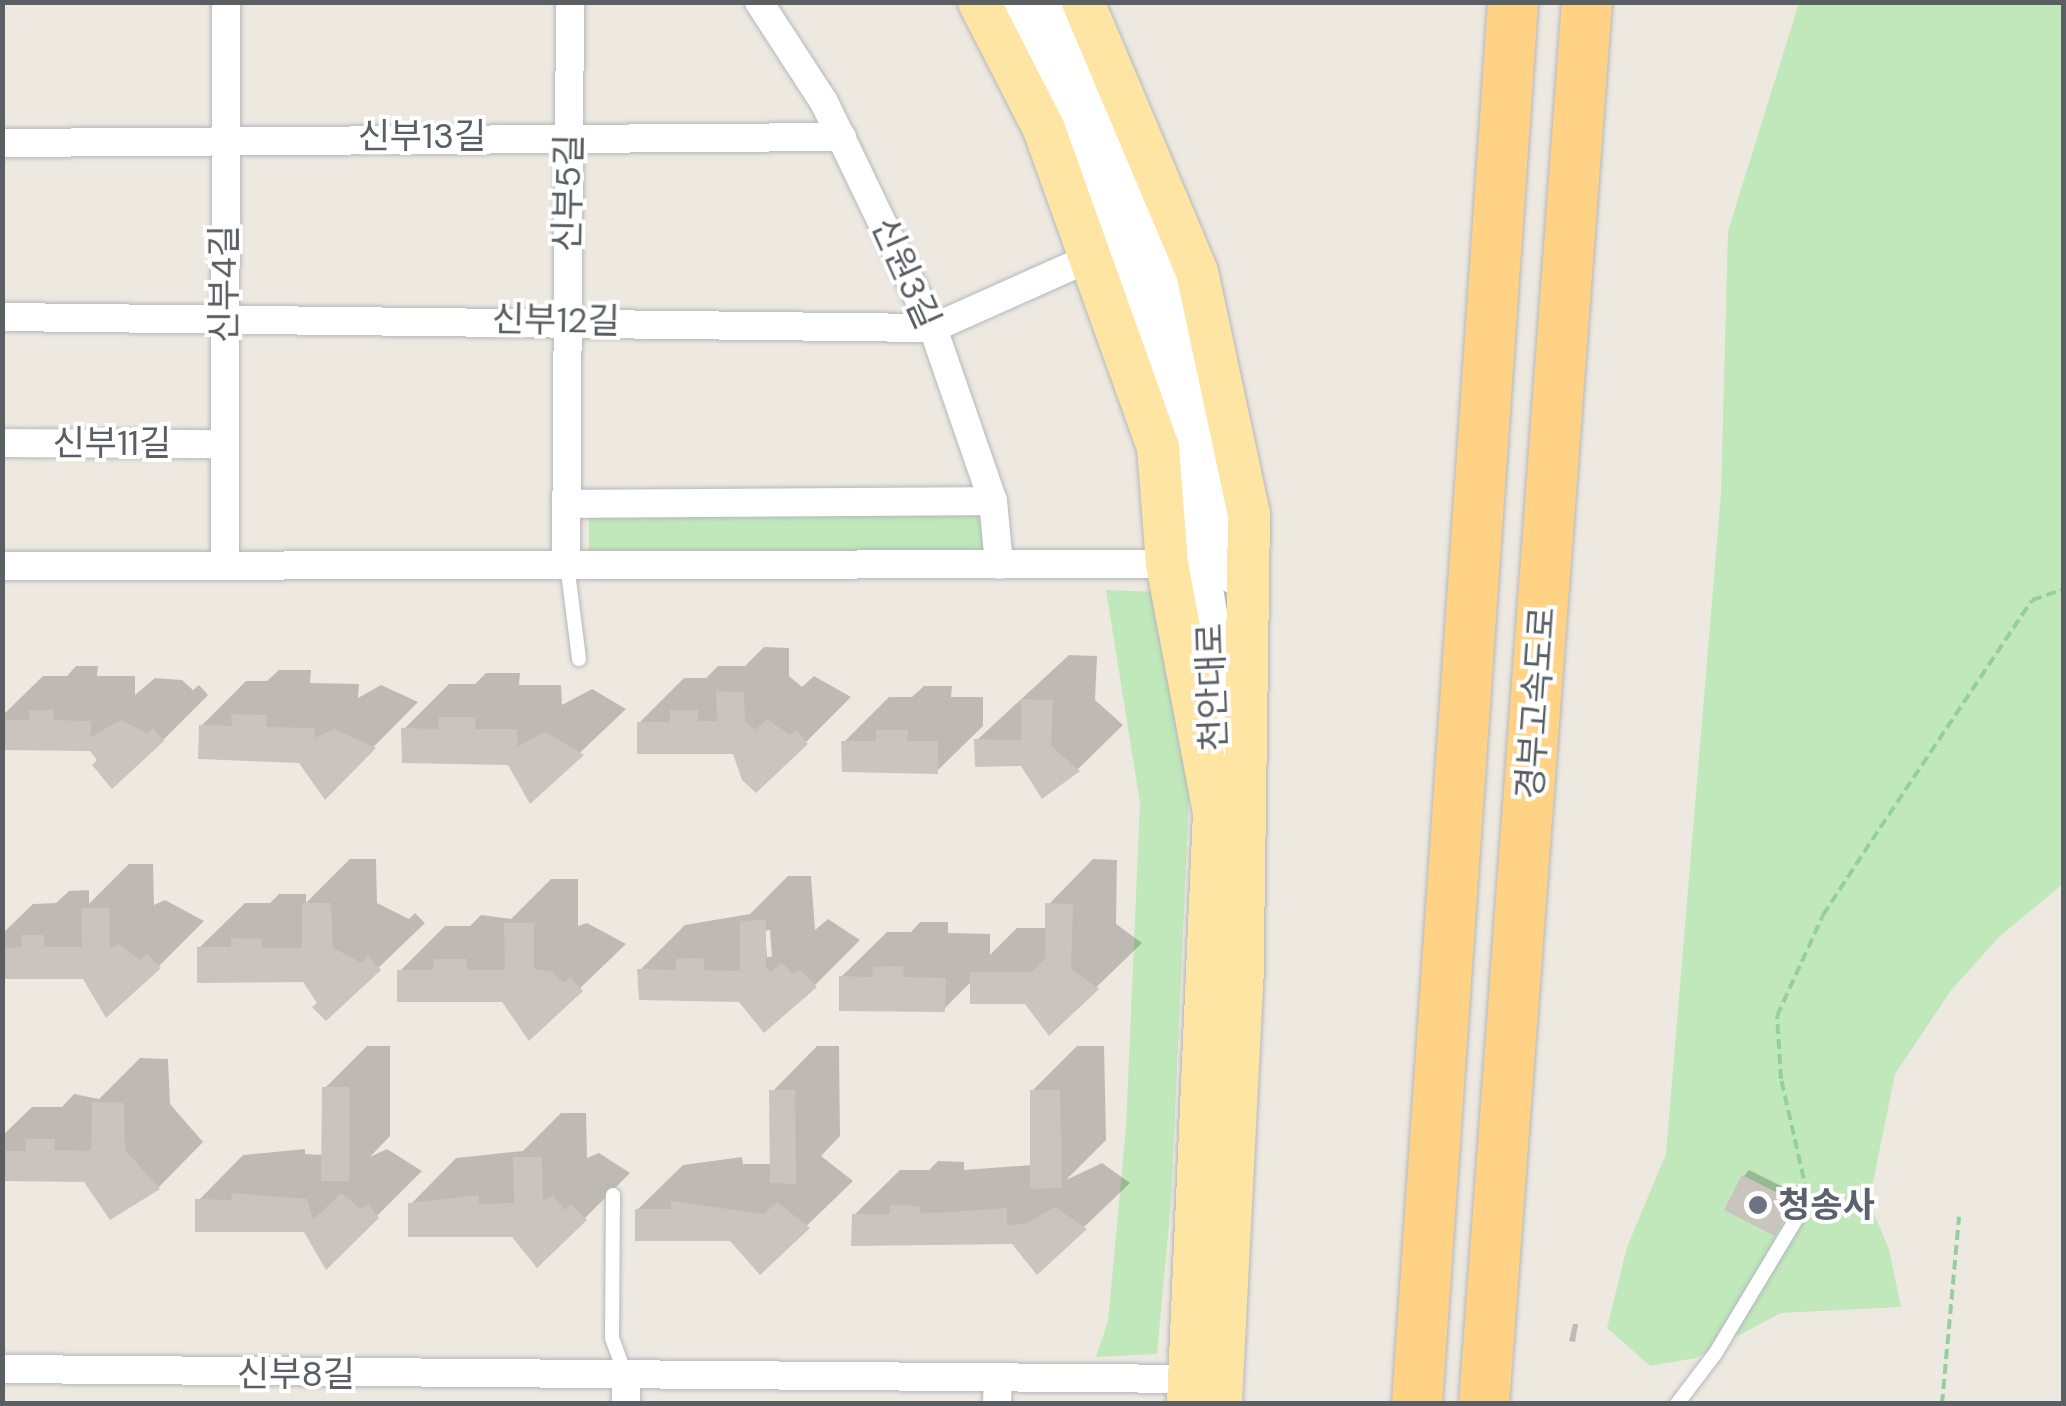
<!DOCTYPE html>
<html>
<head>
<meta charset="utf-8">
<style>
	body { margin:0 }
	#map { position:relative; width:2066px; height:1406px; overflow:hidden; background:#eee9e0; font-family:"DM Sans","Noto Sans KR",sans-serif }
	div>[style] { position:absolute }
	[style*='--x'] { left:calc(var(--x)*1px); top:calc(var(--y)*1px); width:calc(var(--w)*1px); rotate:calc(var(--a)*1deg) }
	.green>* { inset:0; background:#c0e8ba }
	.shadow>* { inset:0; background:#0003 }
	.building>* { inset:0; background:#c9c4bd }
	.path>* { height:4px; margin-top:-2px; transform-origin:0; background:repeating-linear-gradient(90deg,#95cf9e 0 10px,transparent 0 15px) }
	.roads { filter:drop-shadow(0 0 2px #b3b8bd) drop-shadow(0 0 2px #b3b8bd) }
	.service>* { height:14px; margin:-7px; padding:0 7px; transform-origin:7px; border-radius:7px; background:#fff }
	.minor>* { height:28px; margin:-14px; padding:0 14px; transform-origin:14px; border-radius:14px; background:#fff }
	.secondary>* { height:38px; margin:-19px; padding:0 19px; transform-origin:19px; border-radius:19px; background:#fff }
	.primary>* { height:42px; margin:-21px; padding:0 21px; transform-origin:21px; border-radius:21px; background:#ffe5a4 }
	.motorway>* { height:50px; margin:-25px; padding:0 25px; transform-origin:25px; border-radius:25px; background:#ffd286 }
	.dots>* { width:28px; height:28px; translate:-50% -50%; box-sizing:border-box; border:5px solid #fff; border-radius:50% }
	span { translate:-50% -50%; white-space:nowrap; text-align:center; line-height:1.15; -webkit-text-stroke:8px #fff; paint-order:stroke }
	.street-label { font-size:35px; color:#595f63 }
	.worship-label { font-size:35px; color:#5b616d; font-weight:700 }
	.left { translate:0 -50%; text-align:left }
	.frame { position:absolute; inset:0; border:5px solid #595f63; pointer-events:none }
</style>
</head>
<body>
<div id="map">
	<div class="green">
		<div style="clip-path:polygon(1799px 3px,2063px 3px,2063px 884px,2000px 936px,1952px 989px,1895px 1074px,1869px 1202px,1889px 1249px,1901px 1307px,1781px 1313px,1696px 1358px,1650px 1366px,1607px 1328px,1627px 1247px,1666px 1154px,1721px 493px,1728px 231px)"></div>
		<div style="clip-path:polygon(976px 511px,984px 519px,987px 557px,593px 558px,589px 551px,589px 516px)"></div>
		<div style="clip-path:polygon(1106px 590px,1160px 592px,1189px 798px,1171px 1202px,1157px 1354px,1096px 1357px,1108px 1321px,1126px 1128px,1140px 803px)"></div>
	</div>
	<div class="shadow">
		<div style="clip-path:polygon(764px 647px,789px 648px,789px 676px,802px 687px,814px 676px,851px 697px,806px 742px,735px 751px,639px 723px,684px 678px,706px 678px,718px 666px,745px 666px)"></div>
		<div style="clip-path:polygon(1069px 655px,1097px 656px,1095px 700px,1123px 725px,1078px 769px,1022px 763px,977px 740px)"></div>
		<div style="clip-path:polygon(76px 666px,98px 666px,97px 676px,135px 676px,135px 695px,155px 678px,182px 680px,193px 690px,199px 685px,208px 695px,163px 740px,101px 760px,91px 748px,2px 747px,2px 716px,43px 676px,67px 676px)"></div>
		<div style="clip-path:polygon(279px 670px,311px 670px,310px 683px,359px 684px,358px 698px,381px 685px,418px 702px,325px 796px,301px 760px,201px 726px,246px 681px,267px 681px)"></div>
		<div style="clip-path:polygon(486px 673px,520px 673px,519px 685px,561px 685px,562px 705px,592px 689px,626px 709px,530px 800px,509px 762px,404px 729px,449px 684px,475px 684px)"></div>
		<div style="clip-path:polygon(924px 686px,952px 686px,951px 697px,983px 697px,983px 726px,937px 771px,844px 742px,889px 697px,912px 697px)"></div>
		<div style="clip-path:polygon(350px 859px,376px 859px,377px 903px,409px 919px,415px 913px,425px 923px,326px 1018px,304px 979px,199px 948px,245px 903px,270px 903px,279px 894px,306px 894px,306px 903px)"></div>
		<div style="clip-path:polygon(1093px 859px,1117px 860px,1116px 924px,1142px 943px,1050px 1032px,1026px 1002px,972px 981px,944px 1009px,841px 977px,887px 932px,911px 932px,920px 922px,948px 922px,948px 933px,990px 934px,990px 955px,1017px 928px,1048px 928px,1048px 905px)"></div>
		<div style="clip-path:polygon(129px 864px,153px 864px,154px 905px,165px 900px,204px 921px,159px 966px,85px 977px,2px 977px,2px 934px,33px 904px,56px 903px,69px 891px,89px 890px,89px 904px)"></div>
		<div style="clip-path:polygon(evenodd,788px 876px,811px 876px,815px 930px,828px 919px,860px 940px,815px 985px,740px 999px,640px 970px,685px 925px,750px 914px,788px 876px,770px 930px,772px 957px,767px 957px,765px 931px,770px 930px)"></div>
		<div style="clip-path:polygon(551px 879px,578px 879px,578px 926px,587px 923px,626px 944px,529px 1037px,504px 999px,400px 971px,445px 926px,470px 926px,481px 915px,511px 919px)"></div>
		<div style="clip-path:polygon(367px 1046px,390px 1046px,390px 1136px,370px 1157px,387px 1149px,422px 1171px,327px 1266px,306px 1230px,198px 1201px,243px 1155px,305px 1149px,305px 1154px,324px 1155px,325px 1088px)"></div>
		<div style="clip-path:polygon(817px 1046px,839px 1046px,840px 1136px,821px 1156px,853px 1181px,760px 1271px,731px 1239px,637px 1210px,683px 1165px,742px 1157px,743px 1164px,773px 1164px,772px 1092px)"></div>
		<div style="clip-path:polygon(1077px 1046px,1104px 1046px,1106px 1140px,1066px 1180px,1102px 1163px,1130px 1183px,1037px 1272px,1013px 1242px,854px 1215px,900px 1170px,929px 1170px,938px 1161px,964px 1162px,964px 1170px,1032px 1165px,1032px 1091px)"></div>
		<div style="clip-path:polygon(140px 1058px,168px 1059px,170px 1104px,203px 1142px,159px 1187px,110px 1217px,85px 1180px,2px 1179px,2px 1136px,32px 1107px,62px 1107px,74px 1094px,99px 1099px)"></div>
		<div style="clip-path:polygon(561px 1113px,586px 1113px,587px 1158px,599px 1153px,630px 1173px,585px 1218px,513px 1234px,411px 1204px,456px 1158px,523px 1151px)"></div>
		<div style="clip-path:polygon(1749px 1170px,1797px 1194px,1775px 1233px,1744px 1176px)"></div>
		<div style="clip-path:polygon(1573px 1324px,1578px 1324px,1575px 1342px,1569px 1341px)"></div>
	</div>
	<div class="building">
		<div style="clip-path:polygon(716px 691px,744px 692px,745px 721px,755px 730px,767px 719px,790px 735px,796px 730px,808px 744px,756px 793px,742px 780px,733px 754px,637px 754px,637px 722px,670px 722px,670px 710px,698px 710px,698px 721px,717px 721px)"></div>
		<div style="clip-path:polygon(1021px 699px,1053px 700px,1051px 746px,1080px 771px,1042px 799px,1021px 766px,975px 767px,974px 739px,1021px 740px)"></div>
		<div style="clip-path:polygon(29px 710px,54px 710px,53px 720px,91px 721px,91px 737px,121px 720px,147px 733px,153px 728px,164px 741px,112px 789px,92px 765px,97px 760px,90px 751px,2px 750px,2px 720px,29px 720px)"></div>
		<div style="clip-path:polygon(231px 714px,267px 715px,266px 727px,315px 728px,314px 738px,334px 729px,376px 748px,325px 800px,299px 763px,198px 759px,199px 725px,232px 726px)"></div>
		<div style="clip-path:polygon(439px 717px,476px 717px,475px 729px,517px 729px,517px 747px,545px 732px,584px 755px,530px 804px,508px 765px,402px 763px,401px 728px,438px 729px)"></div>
		<div style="clip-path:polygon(876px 730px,908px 730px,907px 741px,938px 741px,938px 774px,842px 772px,841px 741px,876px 741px)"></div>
		<div style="clip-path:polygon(302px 903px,331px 903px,333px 948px,362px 963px,368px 956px,381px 970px,326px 1021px,312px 1007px,317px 1003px,303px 982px,197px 983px,197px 947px,231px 947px,231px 938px,262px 939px,262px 948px,302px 948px)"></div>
		<div style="clip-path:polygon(1045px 903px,1073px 904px,1071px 969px,1099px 989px,1049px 1036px,1025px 1004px,970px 1004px,970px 972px,1031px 972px,1045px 959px)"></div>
		<div style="clip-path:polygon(81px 908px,109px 908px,110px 948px,119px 944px,140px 960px,147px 954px,161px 968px,106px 1018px,83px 979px,2px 979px,2px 948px,22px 947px,21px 935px,44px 935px,44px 947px,82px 947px)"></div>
		<div style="clip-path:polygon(766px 920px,766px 967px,771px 972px,782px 963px,793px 974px,799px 969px,817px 987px,764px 1033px,739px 1002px,639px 1000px,637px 969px,676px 970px,676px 959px,705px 958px,703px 970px,740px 971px,740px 921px)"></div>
		<div style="clip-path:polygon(504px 923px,534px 923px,534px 969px,553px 972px,563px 983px,570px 977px,583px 991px,529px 1041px,502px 1002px,397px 1002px,397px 970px,433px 970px,434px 959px,467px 959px,467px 970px,505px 970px)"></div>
		<div style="clip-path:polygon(903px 966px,904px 977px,946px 978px,945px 1012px,839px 1011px,839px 976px,872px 977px,873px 967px)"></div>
		<div style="clip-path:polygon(322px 1087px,349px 1087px,349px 1181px,321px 1181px)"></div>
		<div style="clip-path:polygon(769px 1090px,795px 1090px,796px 1184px,770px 1183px)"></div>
		<div style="clip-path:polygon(1030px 1090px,1060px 1090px,1062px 1188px,1030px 1189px)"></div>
		<div style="clip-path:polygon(92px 1102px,124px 1103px,125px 1150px,160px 1189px,110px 1220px,84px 1182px,2px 1181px,2px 1151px,26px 1151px,26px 1139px,55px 1139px,54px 1150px,91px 1151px)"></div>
		<div style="clip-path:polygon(513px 1157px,542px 1157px,543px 1201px,553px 1196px,565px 1210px,571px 1204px,587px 1220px,537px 1268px,512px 1237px,408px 1237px,408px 1203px,479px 1195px,479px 1204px,514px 1203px)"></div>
		<div style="clip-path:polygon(1742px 1175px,1793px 1201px,1775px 1236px,1724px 1210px)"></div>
		<div style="clip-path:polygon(231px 1193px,307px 1199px,313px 1220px,341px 1193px,361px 1209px,368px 1204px,379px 1218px,326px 1270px,304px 1232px,195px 1232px,195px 1199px,232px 1200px)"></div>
		<div style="clip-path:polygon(671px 1201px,764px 1214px,777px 1202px,810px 1228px,760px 1275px,730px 1241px,635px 1241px,635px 1209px,671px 1209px)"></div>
		<div style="clip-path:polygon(890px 1205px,920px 1206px,920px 1214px,1007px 1208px,1007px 1225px,1025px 1224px,1055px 1207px,1087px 1229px,1037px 1275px,1012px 1244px,851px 1246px,852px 1214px,890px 1214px)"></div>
	</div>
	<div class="path">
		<div style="--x:1807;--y:1193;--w:117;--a:-102.8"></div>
		<div style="--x:1781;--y:1079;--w:63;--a:-93.6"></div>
		<div style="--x:1777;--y:1016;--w:111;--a:-65.5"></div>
		<div style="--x:1823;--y:915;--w:90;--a:-56.8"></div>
		<div style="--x:1872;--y:840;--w:288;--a:-56.3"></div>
		<div style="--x:2032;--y:600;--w:34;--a:-19"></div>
		<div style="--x:1942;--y:1404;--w:188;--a:-84.8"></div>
	</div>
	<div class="roads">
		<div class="service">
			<div style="--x:567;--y:564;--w:96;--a:82.8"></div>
			<div style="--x:613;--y:1195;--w:143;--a:90.4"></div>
			<div style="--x:612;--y:1338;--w:38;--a:70"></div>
			<div style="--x:1677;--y:1404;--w:63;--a:-52.8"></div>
			<div style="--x:1715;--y:1354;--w:167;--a:-59"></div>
		</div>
		<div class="minor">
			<div style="--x:759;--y:2;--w:119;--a:57"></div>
			<div style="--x:824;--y:102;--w:251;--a:64.3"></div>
			<div style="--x:933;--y:328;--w:183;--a:70.9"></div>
			<div style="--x:993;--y:501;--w:64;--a:84.6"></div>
			<div style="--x:2;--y:143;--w:840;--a:-0.41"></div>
			<div style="--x:2;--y:317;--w:931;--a:0.68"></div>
			<div style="--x:933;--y:328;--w:176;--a:-24.1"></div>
			<div style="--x:2;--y:443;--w:220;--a:0.3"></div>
			<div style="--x:566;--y:504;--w:427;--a:-0.4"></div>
			<div style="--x:566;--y:563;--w:561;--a:-89.59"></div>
			<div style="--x:225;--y:565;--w:563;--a:-89.9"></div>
			<div style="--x:2;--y:566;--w:1165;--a:-0.1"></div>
			<div style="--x:2;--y:1369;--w:1187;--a:0.48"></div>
			<div style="--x:626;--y:1375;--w:29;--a:90"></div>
			<div style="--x:997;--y:1404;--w:26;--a:-88"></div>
		</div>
		<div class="secondary">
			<div style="--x:1016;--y:2;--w:228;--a:65.3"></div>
			<div style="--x:1111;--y:209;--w:217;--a:72.8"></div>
			<div style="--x:1175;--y:416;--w:235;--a:80.5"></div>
			<div style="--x:1214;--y:648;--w:103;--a:90"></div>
			<div style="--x:1051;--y:2;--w:265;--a:66.4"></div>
			<div style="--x:1157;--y:245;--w:211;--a:74.6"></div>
			<div style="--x:1213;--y:448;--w:130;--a:79.8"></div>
		</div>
		<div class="primary">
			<div style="--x:979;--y:2;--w:143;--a:62.9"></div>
			<div style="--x:1044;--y:129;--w:338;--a:70.3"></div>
			<div style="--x:1158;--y:447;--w:117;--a:85.6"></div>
			<div style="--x:1167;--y:564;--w:253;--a:79.3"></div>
			<div style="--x:1214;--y:813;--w:592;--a:92.52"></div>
			<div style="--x:1083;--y:2;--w:293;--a:67.1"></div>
			<div style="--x:1197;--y:272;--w:248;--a:77.9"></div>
			<div style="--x:1249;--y:514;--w:473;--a:90.8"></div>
			<div style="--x:1242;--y:987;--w:418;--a:92.9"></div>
		</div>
		<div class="motorway">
			<div style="--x:1417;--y:1404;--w:1405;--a:-86.08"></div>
			<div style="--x:1484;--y:1404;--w:1406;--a:-85.8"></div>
		</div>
	</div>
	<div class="dots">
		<div style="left:1758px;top:1205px;background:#6b7280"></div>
	</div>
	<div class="street-label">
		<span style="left:422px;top:136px">신부13길</span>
		<span style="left:568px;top:193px;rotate:-89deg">신부5길</span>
		<span style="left:906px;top:273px;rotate:66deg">신원3길</span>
		<span style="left:224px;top:284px;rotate:-90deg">신부4길</span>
		<span style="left:556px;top:320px;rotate:1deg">신부12길</span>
		<span style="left:112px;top:443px">신부11길</span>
		<span style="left:1212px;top:687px;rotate:-92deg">천안대로</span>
		<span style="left:1536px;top:703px;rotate:-86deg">경부고속도로</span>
		<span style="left:296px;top:1374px">신부8길</span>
	</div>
	<div class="worship-label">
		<span class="left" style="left:1778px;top:1205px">청송사</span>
	</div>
	<div class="frame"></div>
</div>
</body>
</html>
